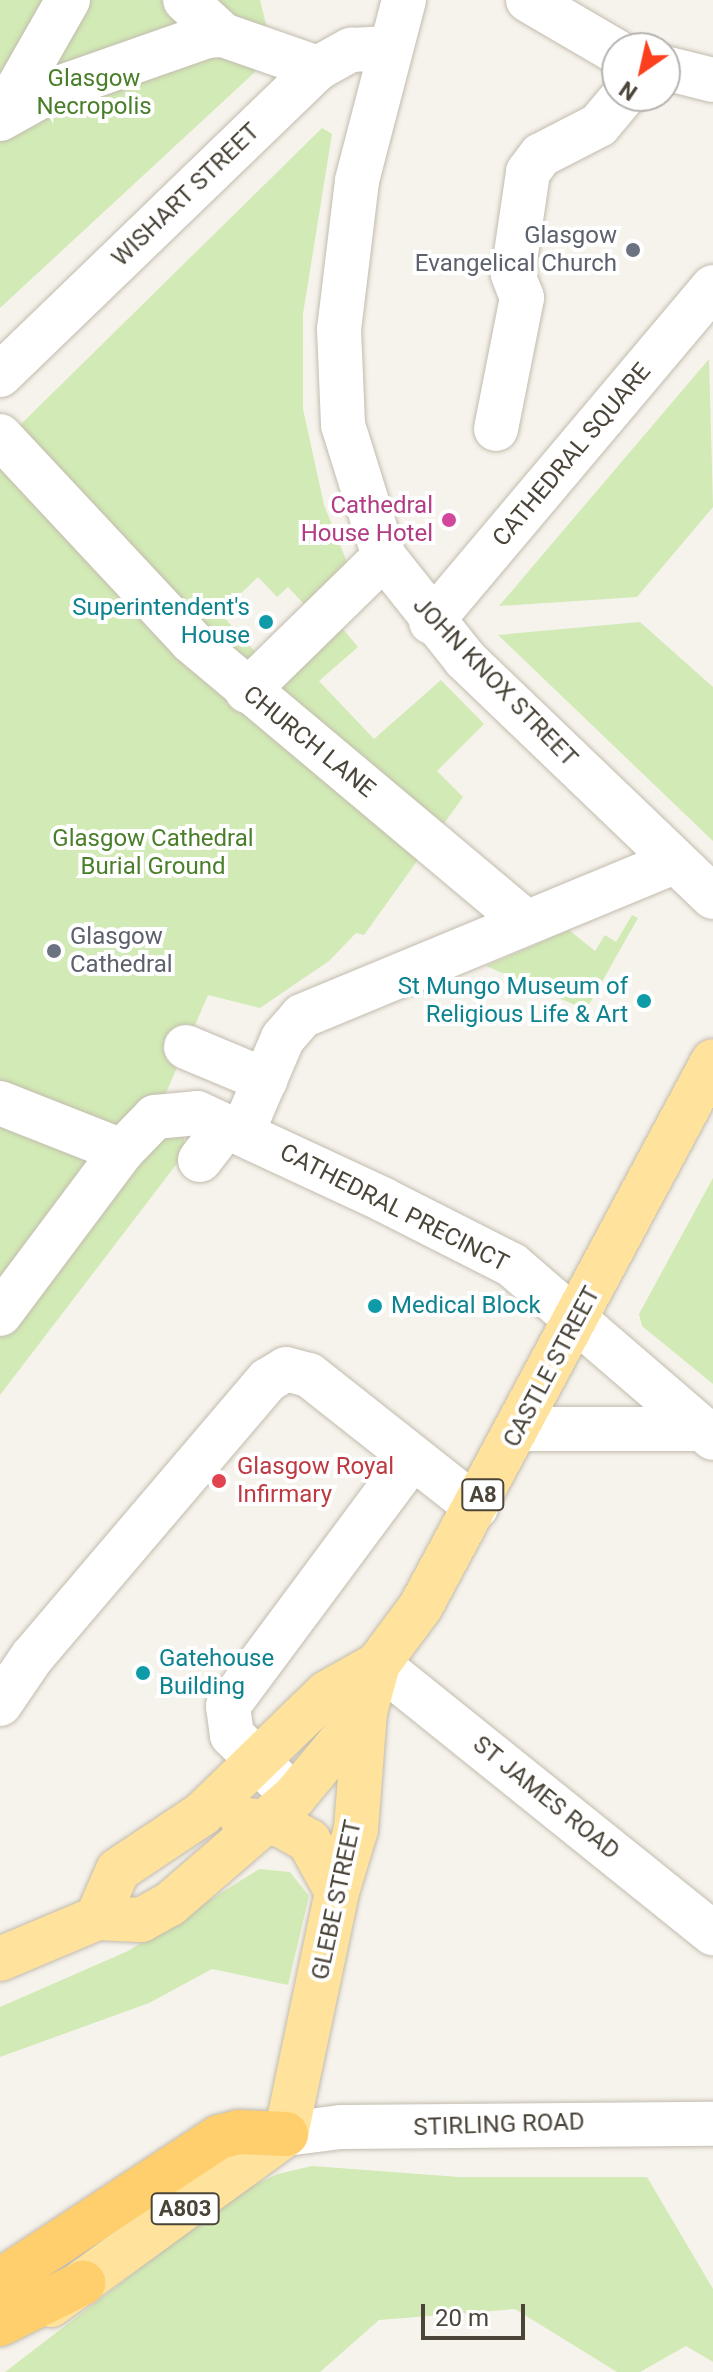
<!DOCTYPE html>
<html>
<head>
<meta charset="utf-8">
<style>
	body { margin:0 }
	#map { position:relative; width:713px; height:2372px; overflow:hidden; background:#f6f3ec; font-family:Roboto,sans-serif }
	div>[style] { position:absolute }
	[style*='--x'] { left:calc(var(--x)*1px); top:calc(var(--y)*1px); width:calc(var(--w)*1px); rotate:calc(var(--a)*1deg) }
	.green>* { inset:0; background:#d2eab5 }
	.roads { filter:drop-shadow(0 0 2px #c2bbae) drop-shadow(0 0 2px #c2bbae) }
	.minor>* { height:44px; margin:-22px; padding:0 22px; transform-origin:22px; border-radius:22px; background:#fff }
	.major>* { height:44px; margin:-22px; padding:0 22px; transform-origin:22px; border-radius:22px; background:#ffe39c }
	.highway>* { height:44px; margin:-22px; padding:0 22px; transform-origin:22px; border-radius:22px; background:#ffcf6e }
	.dots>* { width:22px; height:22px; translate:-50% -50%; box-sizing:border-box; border:4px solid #fff; border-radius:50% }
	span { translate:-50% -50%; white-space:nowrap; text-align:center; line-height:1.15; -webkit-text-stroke:8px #fff; paint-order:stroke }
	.shield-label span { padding:2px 6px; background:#fff; border:2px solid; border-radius:6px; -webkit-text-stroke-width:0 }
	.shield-label { font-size:22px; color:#4b4439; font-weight:700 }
	.park-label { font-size:24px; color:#4a7f2a }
	.street-label { font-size:24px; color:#4b4439 }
	.worship-label { font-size:24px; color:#5b616d }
	.right { translate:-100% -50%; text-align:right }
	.left { translate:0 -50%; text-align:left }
	.hotel-label { font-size:24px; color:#b23c85 }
	.culture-label { font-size:24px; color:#0d838f }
	.health-label { font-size:24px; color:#be3a42 }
	.north { position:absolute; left:601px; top:32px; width:80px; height:80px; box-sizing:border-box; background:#fff; border:2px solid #b7b4b0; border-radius:50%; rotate:214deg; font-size:22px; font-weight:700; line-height:32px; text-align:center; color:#4b4439 }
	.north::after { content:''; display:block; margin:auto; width:28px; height:36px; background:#fc3f1d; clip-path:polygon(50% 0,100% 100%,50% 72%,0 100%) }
	.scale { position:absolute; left:421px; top:2304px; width:104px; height:36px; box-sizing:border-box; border:4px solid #4b4439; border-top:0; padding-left:10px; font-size:24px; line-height:28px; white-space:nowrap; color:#4b4439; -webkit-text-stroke:6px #fff; paint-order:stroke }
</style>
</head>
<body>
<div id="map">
	<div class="green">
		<div style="clip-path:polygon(0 0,260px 0,267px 28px,255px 72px,0 308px)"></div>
		<div style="clip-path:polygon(evenodd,322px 128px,332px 134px,303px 314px,303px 409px,324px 505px,347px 562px,337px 622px,358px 647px,319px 681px,374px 739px,441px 680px,484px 724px,437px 771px,463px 797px,364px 935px,356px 933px,329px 961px,260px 1008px,208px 995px,160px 1107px,184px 1138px,185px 1153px,0 1395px,0 412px,16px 429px,322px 128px,258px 577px,277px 597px,288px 587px,313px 614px,260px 657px,220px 613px,258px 577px)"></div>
		<div style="clip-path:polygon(709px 359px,713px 507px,637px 597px,499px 606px)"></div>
		<div style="clip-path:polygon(640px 622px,713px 687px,713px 841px,498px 635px)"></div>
		<div style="clip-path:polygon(632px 915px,638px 918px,586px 1010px,486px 966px,569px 930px,595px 951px,605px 935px,616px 942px)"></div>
		<div style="clip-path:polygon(713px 1178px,713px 1384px,642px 1326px,639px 1314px)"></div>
		<div style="clip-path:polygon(259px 1869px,290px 1872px,309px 1896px,288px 1985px,212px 1969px,149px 2003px,0 2057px,0 2007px,128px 1951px)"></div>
		<div style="clip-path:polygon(312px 2166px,459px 2177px,647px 2177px,713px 2289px,713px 2362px,686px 2346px,640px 2372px,617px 2372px,515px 2309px,379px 2320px,320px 2372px,5px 2372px,241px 2191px,278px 2174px)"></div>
	</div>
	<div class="roads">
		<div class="minor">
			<div style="--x:185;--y:0;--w:52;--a:42.6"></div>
			<div style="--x:404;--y:0;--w:187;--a:104.6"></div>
			<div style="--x:357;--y:181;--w:149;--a:96.9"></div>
			<div style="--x:339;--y:329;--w:96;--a:87.6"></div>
			<div style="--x:343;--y:425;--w:138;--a:72.7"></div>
			<div style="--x:384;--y:557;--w:130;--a:51.5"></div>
			<div style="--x:465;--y:659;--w:344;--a:43.8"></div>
			<div style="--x:528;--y:0;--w:103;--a:30.3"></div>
			<div style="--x:665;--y:68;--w:49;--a:14"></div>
			<div style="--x:3;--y:114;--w:131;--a:-60.3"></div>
			<div style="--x:0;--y:119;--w:57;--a:-29.2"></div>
			<div style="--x:50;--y:91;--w:166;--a:-19.3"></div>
			<div style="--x:207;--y:36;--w:16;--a:-4"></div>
			<div style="--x:223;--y:35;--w:101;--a:19.2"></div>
			<div style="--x:0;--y:375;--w:442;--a:-44"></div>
			<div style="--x:318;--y:68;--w:38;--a:-29"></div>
			<div style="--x:351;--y:50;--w:37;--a:-3"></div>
			<div style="--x:496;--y:429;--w:134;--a:-78.8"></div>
			<div style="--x:522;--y:298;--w:26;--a:-111"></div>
			<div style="--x:513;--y:274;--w:103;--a:-81.6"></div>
			<div style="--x:528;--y:172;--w:21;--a:-53"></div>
			<div style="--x:541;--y:155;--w:65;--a:-27.3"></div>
			<div style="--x:599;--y:125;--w:38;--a:-50"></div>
			<div style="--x:0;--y:436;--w:280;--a:47"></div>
			<div style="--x:191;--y:641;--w:434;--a:40"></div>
			<div style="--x:431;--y:622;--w:438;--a:-49.9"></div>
			<div style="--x:247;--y:691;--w:192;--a:-44.4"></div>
			<div style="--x:186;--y:1047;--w:86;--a:22.7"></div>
			<div style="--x:0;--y:1103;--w:131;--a:21.5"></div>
			<div style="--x:122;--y:1151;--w:47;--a:-45.9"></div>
			<div style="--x:155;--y:1117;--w:42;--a:-5.4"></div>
			<div style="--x:197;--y:1113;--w:206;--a:24.9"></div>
			<div style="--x:384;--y:1200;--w:144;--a:26.9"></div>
			<div style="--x:512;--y:1265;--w:265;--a:40.7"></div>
			<div style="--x:242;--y:1133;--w:103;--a:-66.7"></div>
			<div style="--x:283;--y:1038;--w:29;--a:-49"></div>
			<div style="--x:302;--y:1016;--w:403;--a:-22.5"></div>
			<div style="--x:200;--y:1160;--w:43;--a:-52.6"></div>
			<div style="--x:0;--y:1314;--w:204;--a:-53.2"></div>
			<div style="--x:519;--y:1429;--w:182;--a:0"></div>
			<div style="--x:378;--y:1664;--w:430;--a:38.8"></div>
			<div style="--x:0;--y:1704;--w:57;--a:-55.8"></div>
			<div style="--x:32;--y:1657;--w:364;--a:-49.6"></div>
			<div style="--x:268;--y:1380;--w:21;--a:-31"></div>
			<div style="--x:286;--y:1369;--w:24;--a:15"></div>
			<div style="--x:309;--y:1375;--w:213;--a:38.3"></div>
			<div style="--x:294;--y:1797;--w:88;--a:-135"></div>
			<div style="--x:232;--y:1735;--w:29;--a:-98"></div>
			<div style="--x:228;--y:1706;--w:309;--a:-53.4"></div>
			<div style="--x:286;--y:2134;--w:55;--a:-7.3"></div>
			<div style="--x:341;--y:2127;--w:372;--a:-0.5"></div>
		</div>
		<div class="major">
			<div style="--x:242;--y:1819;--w:39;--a:9"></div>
			<div style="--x:281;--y:1825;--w:32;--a:30"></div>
			<div style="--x:309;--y:1841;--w:58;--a:61.2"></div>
			<div style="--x:97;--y:1918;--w:52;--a:-66.4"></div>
			<div style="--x:118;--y:1870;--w:101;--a:-33.7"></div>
			<div style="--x:202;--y:1814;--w:174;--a:-44.1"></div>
			<div style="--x:327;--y:1693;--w:59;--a:-29.6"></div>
			<div style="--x:378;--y:1664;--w:72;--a:-53.4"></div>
			<div style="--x:421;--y:1606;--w:618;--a:-61.82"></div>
			<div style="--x:0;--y:1959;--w:105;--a:-22.9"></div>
			<div style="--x:97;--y:1918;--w:44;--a:2.6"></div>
			<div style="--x:141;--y:1920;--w:33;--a:-29"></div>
			<div style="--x:170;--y:1904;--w:164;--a:-40.8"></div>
			<div style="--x:294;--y:1797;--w:111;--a:-50.1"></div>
			<div style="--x:51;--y:2305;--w:291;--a:-36"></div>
			<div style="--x:286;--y:2134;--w:247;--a:-78.1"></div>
			<div style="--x:337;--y:1892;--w:66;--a:-73.2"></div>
			<div style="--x:356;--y:1829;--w:117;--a:-85.6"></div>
			<div style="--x:365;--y:1712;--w:50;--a:-74.8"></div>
		</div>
		<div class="highway">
			<div style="--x:0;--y:2281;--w:262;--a:-33.3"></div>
			<div style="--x:219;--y:2137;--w:21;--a:-14"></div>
			<div style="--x:239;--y:2132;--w:47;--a:2.4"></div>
			<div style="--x:0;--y:2324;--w:93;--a:-26.3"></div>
		</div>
	</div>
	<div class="dots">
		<div style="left:633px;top:250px;background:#6b7280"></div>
		<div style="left:449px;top:520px;background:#d1479c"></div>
		<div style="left:266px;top:622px;background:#0f9aa8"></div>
		<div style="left:54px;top:951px;background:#6b7280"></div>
		<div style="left:644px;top:1001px;background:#0f9aa8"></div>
		<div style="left:375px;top:1306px;background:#0f9aa8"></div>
		<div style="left:219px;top:1481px;background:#e0444e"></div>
		<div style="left:143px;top:1673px;background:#0f9aa8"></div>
	</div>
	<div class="shield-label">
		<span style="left:483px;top:1495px">A8</span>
		<span style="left:185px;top:2209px">A803</span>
	</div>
	<div class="park-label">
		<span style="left:94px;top:93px">Glasgow<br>Necropolis</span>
		<span style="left:153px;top:853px">Glasgow Cathedral<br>Burial Ground</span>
	</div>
	<div class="street-label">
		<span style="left:186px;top:195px;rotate:-44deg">WISHART STREET</span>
		<span style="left:572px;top:455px;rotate:-50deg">CATHEDRAL SQUARE</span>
		<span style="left:495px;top:682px;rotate:46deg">JOHN KNOX STREET</span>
		<span style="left:309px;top:742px;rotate:39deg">CHURCH LANE</span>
		<span style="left:394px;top:1208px;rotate:27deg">CATHEDRAL PRECINCT</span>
		<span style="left:552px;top:1367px;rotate:-62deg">CASTLE STREET</span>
		<span style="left:546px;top:1798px;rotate:39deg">ST JAMES ROAD</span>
		<span style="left:337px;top:1900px;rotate:-78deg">GLEBE STREET</span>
		<span style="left:499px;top:2125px;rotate:-2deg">STIRLING ROAD</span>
	</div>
	<div class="worship-label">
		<span class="right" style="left:617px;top:250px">Glasgow<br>Evangelical Church</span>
		<span class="left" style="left:70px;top:951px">Glasgow<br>Cathedral</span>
	</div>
	<div class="hotel-label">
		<span class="right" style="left:433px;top:520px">Cathedral<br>House Hotel</span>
	</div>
	<div class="culture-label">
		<span class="right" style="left:250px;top:622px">Superintendent's<br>House</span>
		<span class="right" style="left:628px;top:1001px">St Mungo Museum of<br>Religious Life &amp; Art</span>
		<span class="left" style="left:391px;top:1306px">Medical Block</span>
		<span class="left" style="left:159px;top:1673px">Gatehouse<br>Building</span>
	</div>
	<div class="health-label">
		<span class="left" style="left:237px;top:1481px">Glasgow Royal<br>Infirmary</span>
	</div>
	<div class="north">N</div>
	<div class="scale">20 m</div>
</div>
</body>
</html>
